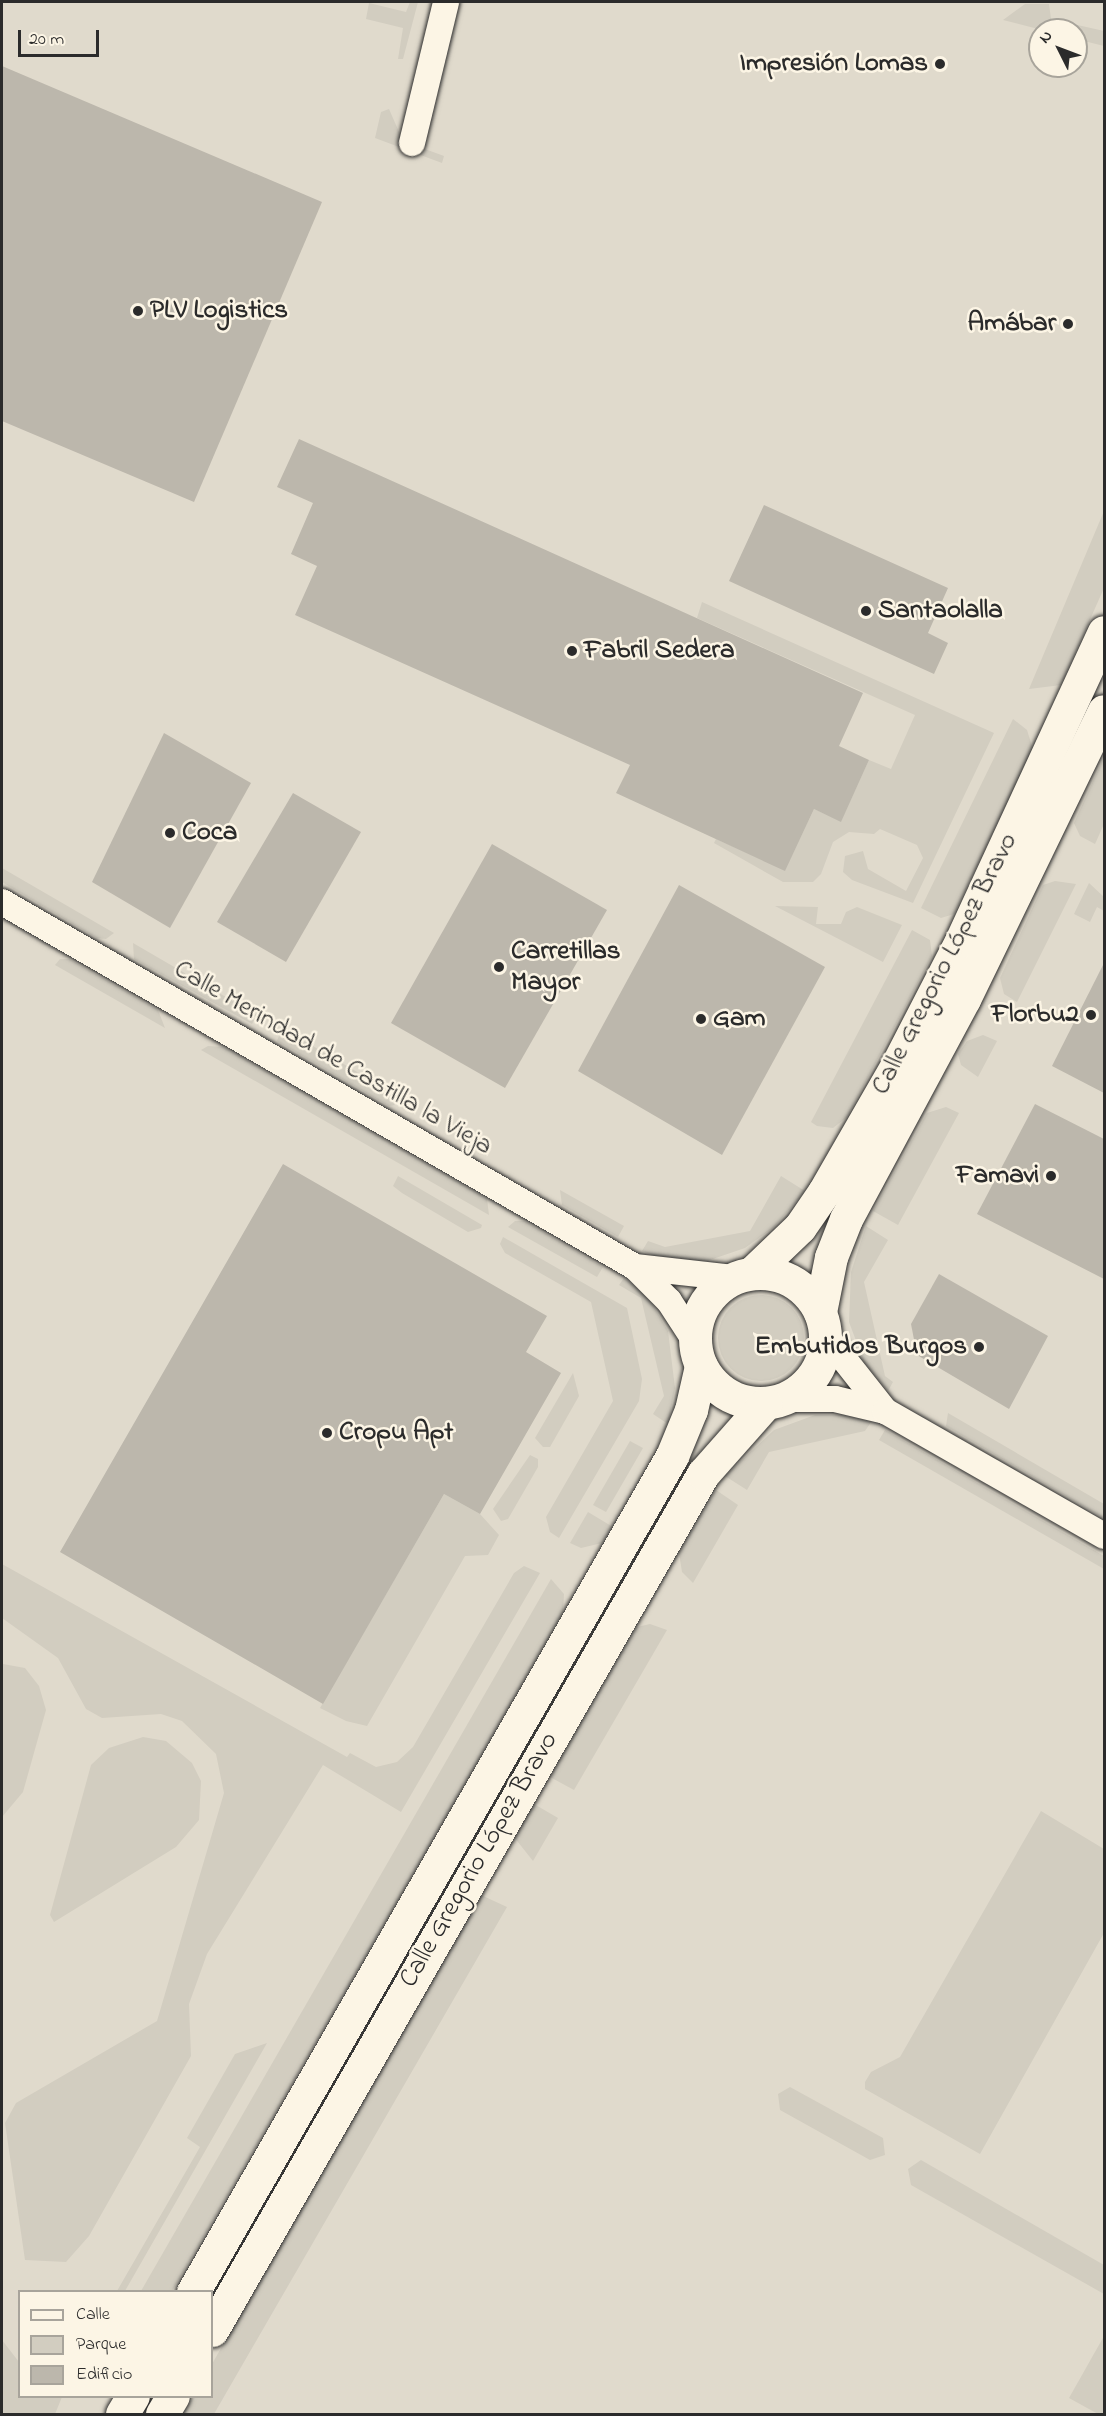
<!DOCTYPE html>
<html>
<head>
<meta charset="utf-8">
<style>
	body { margin:0 }
	#map { position:relative; width:1106px; height:2416px; overflow:hidden; background:#efe9da; font-family:"Indie Flower",sans-serif }
	div>[style] { position:absolute }
	[style*='--x'] { left:calc(var(--x)*1px); top:calc(var(--y)*1px); width:calc(var(--w)*1px); rotate:calc(var(--a)*1deg) }
	.built>* { inset:0; background:#e0dacc }
	.green>* { inset:0; background:#d2cdc0 }
	.round { border-radius:50% }
	.building>* { inset:0; background:#bcb7ac }
	.roads { filter:drop-shadow(0 0 2px #2b2b2b) drop-shadow(0 0 2px #2b2b2b) }
	.minor>* { height:26px; margin:-13px; padding:0 13px; transform-origin:13px; border-radius:13px; background:#fcf5e5 }
	.secondary>* { height:33px; margin:-16.5px; padding:0 16.5px; transform-origin:16.5px; border-radius:16.5px; background:#fcf5e5 }
	.secondary>.ring { margin:-16.5px; padding:0; box-sizing:content-box; background:none; border:33px solid #fcf5e5; border-radius:50% }
	.dots>* { width:16px; height:16px; translate:-50% -50%; box-sizing:border-box; border:3px solid #fcf5e5; border-radius:50% }
	span { translate:-50% -50%; white-space:nowrap; text-align:center; line-height:1.15; -webkit-text-stroke:5px #fcf5e5; paint-order:stroke }
	.poi-label { font-size:27px; color:#2b2b2b; font-weight:700 }
	.right { translate:-100% -50%; text-align:right }
	.left { translate:0 -50%; text-align:left }
	.street-label { font-size:27px; color:#2b2b2b }
	.frame { position:absolute; inset:0; border:3px solid #2b2b2b; pointer-events:none }
	.legend { position:absolute; left:18px; top:2290px; width:195px; height:108px; box-sizing:border-box; background:#fcf5e5; border:2px solid #a8a49b; margin:0; padding:8px 10px; list-style:none; font-size:18px; color:#2b2b2b }
	.legend li { display:flex; align-items:center; gap:12px; height:30px }
	.legend b { width:30px; border:2px solid #a8a49b }
	.north { position:absolute; left:1028px; top:18px; width:60px; height:60px; box-sizing:border-box; background:#fcf5e5; border:2px solid #a8a49b; border-radius:50%; rotate:312deg; font-size:16px; font-weight:700; line-height:24px; text-align:center; color:#2b2b2b }
	.north::after { content:''; display:block; margin:auto; width:21px; height:27px; background:#2b2b2b; clip-path:polygon(50% 0,100% 100%,50% 72%,0 100%) }
	.scale { position:absolute; left:18px; top:30px; width:81px; height:27px; box-sizing:border-box; border:3px solid #2b2b2b; border-top:0; padding-left:8px; font-size:18px; line-height:21px; white-space:nowrap; color:#2b2b2b; -webkit-text-stroke:4px #fcf5e5; paint-order:stroke }
</style>
</head>
<body>
<div id="map">
	<div class="built">
		<div style="clip-path:polygon(evenodd,2px 2px,1104px 2px,1104px 2414px,2px 2414px,2px 2px,1040px 30px,1076px 30px,1076px 66px,1040px 66px,1040px 30px,2px 2px,20px 2292px,212px 2292px,212px 2396px,20px 2396px,20px 2292px)"></div>
	</div>
	<div class="green">
		<div style="clip-path:polygon(410px 2px,418px 2px,403px 59px,398px 59px,403px 28px,366px 19px,369px 3px,406px 12px)"></div>
		<div style="clip-path:polygon(1025px 4px,1049px 4px,1051px 19px,1104px 31px,1104px 46px,1076px 39px,1076px 30px,1042px 30px,1003px 20px)"></div>
		<div style="clip-path:polygon(389px 109px,403px 141px,444px 156px,442px 163px,375px 138px,381px 112px)"></div>
		<div style="clip-path:polygon(1104px 511px,1104px 588px,1061px 685px,1029px 689px)"></div>
		<div style="clip-path:polygon(702px 602px,994px 733px,913px 903px,852px 880px,843px 872px,845px 856px,863px 851px,868px 869px,906px 891px,923px 858px,917px 845px,880px 829px,874px 834px,849px 832px,833px 842px,821px 874px,813px 882px,783px 882px,714px 843px,716px 839px,785px 870px,814px 809px,841px 821px,869px 760px,891px 769px,915px 715px,697px 618px)"></div>
		<div style="clip-path:polygon(1013px 719px,1027px 730px,1033px 749px,954px 914px,941px 918px,921px 908px)"></div>
		<div style="clip-path:polygon(1104px 757px,1104px 824px,1095px 844px,1080px 836px,1074px 823px)"></div>
		<div style="clip-path:polygon(2px 868px,114px 933px,106px 939px,97px 938px,2px 882px)"></div>
		<div style="clip-path:polygon(1055px 881px,1076px 884px,1017px 1002px,1004px 994px,1000px 978px,1043px 885px)"></div>
		<div style="clip-path:polygon(1089px 883px,1104px 897px,1104px 911px,1097px 907px,1090px 922px,1074px 914px)"></div>
		<div style="clip-path:polygon(775px 906px,818px 907px,816px 924px,841px 924px,846px 912px,857px 907px,902px 925px,883px 962px)"></div>
		<div style="clip-path:polygon(912px 930px,930px 940px,932px 956px,847px 1117px,833px 1128px,817px 1126px,811px 1122px)"></div>
		<div style="clip-path:polygon(133px 943px,257px 1015px,252px 1024px,134px 959px)"></div>
		<div style="clip-path:polygon(60px 959px,69px 959px,158px 1010px,165px 1028px,55px 965px)"></div>
		<div style="clip-path:polygon(282px 1028px,400px 1097px,395px 1105px,389px 1106px,277px 1041px)"></div>
		<div style="clip-path:polygon(983px 1035px,997px 1041px,978px 1077px,961px 1065px,958px 1054px,967px 1041px)"></div>
		<div style="clip-path:polygon(208px 1046px,223px 1047px,487px 1199px,489px 1215px,201px 1050px)"></div>
		<div style="clip-path:polygon(946px 1107px,959px 1113px,898px 1225px,873px 1211px,927px 1113px)"></div>
		<div style="clip-path:polygon(398px 1176px,482px 1225px,481px 1228px,468px 1232px,402px 1193px,393px 1186px)"></div>
		<div style="clip-path:polygon(781px 1176px,805px 1191px,774px 1227px,745px 1248px,701px 1263px,666px 1260px,642px 1251px,648px 1241px,665px 1247px,750px 1231px)"></div>
		<div style="clip-path:polygon(560px 1190px,624px 1226px,618px 1237px,562px 1205px)"></div>
		<div style="clip-path:polygon(515px 1221px,524px 1221px,603px 1267px,597px 1277px,508px 1227px)"></div>
		<div style="clip-path:polygon(866px 1226px,888px 1240px,864px 1282px,885px 1376px,893px 1382px,888px 1391px,864px 1362px,849px 1322px,851px 1272px)"></div>
		<div style="clip-path:polygon(503px 1237px,627px 1308px,642px 1379px,639px 1401px,559px 1538px,550px 1532px,546px 1517px,613px 1401px,591px 1302px,505px 1253px,500px 1244px)"></div>
		<div style="clip-path:polygon(624px 1278px,648px 1297px,668px 1331px,675px 1388px,668px 1424px,653px 1414px,664px 1396px,641px 1298px,619px 1285px)"></div>
		<div class="round" style="left:718px;top:1295px;width:86px;height:86px"></div>
		<div style="clip-path:polygon(573px 1373px,579px 1396px,550px 1447px,543px 1447px,535px 1438px)"></div>
		<div style="clip-path:polygon(948px 1413px,1104px 1504px,1104px 1518px,946px 1426px)"></div>
		<div style="clip-path:polygon(815px 1415px,843px 1415px,871px 1422px,865px 1431px,769px 1452px,747px 1490px,725px 1476px,774px 1430px)"></div>
		<div style="clip-path:polygon(885px 1430px,1104px 1556px,1104px 1569px,879px 1440px)"></div>
		<div style="clip-path:polygon(630px 1441px,643px 1448px,606px 1512px,593px 1505px)"></div>
		<div style="clip-path:polygon(530px 1455px,538px 1459px,538px 1467px,508px 1519px,501px 1521px,493px 1509px)"></div>
		<div style="clip-path:polygon(716px 1490px,738px 1505px,693px 1583px,682px 1572px,679px 1553px)"></div>
		<div style="clip-path:polygon(444px 1494px,480px 1514px,499px 1535px,488px 1555px,465px 1556px,367px 1726px,346px 1721px,320px 1708px)"></div>
		<div style="clip-path:polygon(588px 1512px,613px 1527px,602px 1543px,581px 1548px,570px 1543px)"></div>
		<div style="clip-path:polygon(2px 1564px,347px 1757px,350px 1753px,376px 1767px,397px 1762px,413px 1747px,514px 1573px,524px 1566px,540px 1573px,401px 1812px,323px 1765px,207px 1954px,189px 2004px,191px 2056px,89px 2236px,66px 2262px,25px 2260px,5px 2123px,16px 2103px,157px 2021px,224px 1793px,216px 1754px,182px 1721px,161px 1714px,102px 1718px,86px 1709px,58px 1658px,2px 1618px)"></div>
		<div style="clip-path:polygon(551px 1579px,564px 1594px,563px 1612px,447px 1815px,172px 2291px,141px 2291px)"></div>
		<div style="clip-path:polygon(650px 1624px,667px 1630px,574px 1790px,550px 1777px,637px 1627px)"></div>
		<div style="clip-path:polygon(3px 1664px,25px 1668px,39px 1686px,46px 1710px,23px 1792px,2px 1817px)"></div>
		<div style="clip-path:polygon(143px 1737px,166px 1741px,192px 1763px,201px 1781px,199px 1820px,176px 1847px,54px 1922px,50px 1915px,91px 1765px,109px 1748px)"></div>
		<div style="clip-path:polygon(534px 1804px,558px 1818px,533px 1861px,514px 1837px)"></div>
		<div style="clip-path:polygon(1041px 1811px,1104px 1849px,1104px 1933px,980px 2154px,865px 2089px,865px 2082px,871px 2072px,900px 2057px)"></div>
		<div style="clip-path:polygon(481px 1895px,507px 1907px,214px 2414px,182px 2414px,193px 2397px,212px 2396px,212px 2364px)"></div>
		<div style="clip-path:polygon(267px 2043px,125px 2291px,117px 2291px,200px 2147px,187px 2138px,235px 2054px)"></div>
		<div style="clip-path:polygon(790px 2087px,883px 2138px,885px 2155px,870px 2160px,780px 2110px,778px 2094px)"></div>
		<div style="clip-path:polygon(921px 2160px,1104px 2265px,1104px 2294px,911px 2185px,908px 2169px)"></div>
		<div style="clip-path:polygon(1104px 2336px,1104px 2414px,1098px 2414px,1069px 2398px)"></div>
		<div style="clip-path:polygon(2px 2340px,19px 2362px,20px 2396px,62px 2397px,55px 2414px,2px 2414px)"></div>
	</div>
	<div class="building">
		<div style="clip-path:polygon(2px 66px,322px 202px,194px 502px,2px 421px)"></div>
		<div style="clip-path:polygon(299px 439px,863px 693px,839px 746px,869px 760px,841px 822px,814px 809px,785px 871px,616px 793px,630px 765px,295px 615px,317px 566px,291px 554px,313px 503px,277px 487px)"></div>
		<div style="clip-path:polygon(764px 505px,948px 588px,928px 633px,948px 643px,934px 674px,729px 581px)"></div>
		<div style="clip-path:polygon(164px 733px,251px 783px,170px 928px,92px 882px)"></div>
		<div style="clip-path:polygon(293px 793px,361px 832px,286px 962px,217px 922px)"></div>
		<div style="clip-path:polygon(492px 844px,607px 910px,505px 1088px,391px 1023px)"></div>
		<div style="clip-path:polygon(679px 885px,825px 967px,722px 1155px,578px 1071px)"></div>
		<div style="clip-path:polygon(1104px 963px,1104px 1093px,1052px 1066px)"></div>
		<div style="clip-path:polygon(1035px 1104px,1104px 1139px,1104px 1279px,977px 1214px)"></div>
		<div style="clip-path:polygon(283px 1164px,547px 1316px,526px 1352px,561px 1373px,480px 1514px,444px 1494px,323px 1704px,60px 1552px)"></div>
		<div style="clip-path:polygon(939px 1274px,1048px 1336px,1009px 1409px,917px 1355px,911px 1324px)"></div>
	</div>
	<div class="roads">
		<div class="minor">
			<div style="--x:412;--y:143;--w:145;--a:-76.4"></div>
			<div style="--x:2;--y:902;--w:731;--a:29.97"></div>
			<div style="--x:635;--y:1267;--w:48;--a:45"></div>
			<div style="--x:669;--y:1301;--w:48;--a:57"></div>
			<div style="--x:635;--y:1267;--w:101;--a:6.3"></div>
			<div style="--x:825;--y:1335;--w:97;--a:51.7"></div>
			<div style="--x:785;--y:1399;--w:50;--a:0"></div>
			<div style="--x:835;--y:1399;--w:51;--a:13.5"></div>
			<div style="--x:885;--y:1411;--w:252;--a:29.7"></div>
		</div>
		<div class="secondary">
			<div class="ring" style="left:695px;top:1273px;width:97px;height:97px"></div>
			<div style="--x:752;--y:1273;--w:66;--a:-43.8"></div>
			<div style="--x:800;--y:1227;--w:42;--a:-55.6"></div>
			<div style="--x:824;--y:1192;--w:146;--a:-60.1"></div>
			<div style="--x:897;--y:1065;--w:140;--a:-62.7"></div>
			<div style="--x:961;--y:941;--w:340;--a:-65.2"></div>
			<div style="--x:820;--y:1312;--w:56;--a:-78.7"></div>
			<div style="--x:831;--y:1257;--w:41;--a:-68.5"></div>
			<div style="--x:846;--y:1219;--w:250;--a:-61.8"></div>
			<div style="--x:964;--y:999;--w:320;--a:-64.1"></div>
			<div style="--x:193;--y:2292;--w:964;--a:-60.19"></div>
			<div style="--x:672;--y:1456;--w:50;--a:-67.6"></div>
			<div style="--x:691;--y:1410;--w:45;--a:-77.2"></div>
			<div style="--x:212;--y:2330;--w:987;--a:-60.16"></div>
			<div style="--x:703;--y:1474;--w:94;--a:-48.5"></div>
			<div style="--x:122;--y:2414;--w:21;--a:-59"></div>
			<div style="--x:162;--y:2414;--w:21;--a:-59"></div>
		</div>
	</div>
	<div class="dots">
		<div style="left:940px;top:64px;background:#2b2b2b"></div>
		<div style="left:138px;top:311px;background:#2b2b2b"></div>
		<div style="left:1068px;top:324px;background:#2b2b2b"></div>
		<div style="left:866px;top:611px;background:#2b2b2b"></div>
		<div style="left:572px;top:651px;background:#2b2b2b"></div>
		<div style="left:170px;top:833px;background:#2b2b2b"></div>
		<div style="left:499px;top:967px;background:#2b2b2b"></div>
		<div style="left:1091px;top:1015px;background:#2b2b2b"></div>
		<div style="left:701px;top:1019px;background:#2b2b2b"></div>
		<div style="left:1051px;top:1176px;background:#2b2b2b"></div>
		<div style="left:979px;top:1347px;background:#2b2b2b"></div>
		<div style="left:327px;top:1433px;background:#2b2b2b"></div>
	</div>
	<div class="poi-label">
		<span class="right" style="left:928px;top:64px">Impresión Lomas</span>
		<span class="left" style="left:150px;top:311px">PLV Logistics</span>
		<span class="right" style="left:1056px;top:324px">Amábar</span>
		<span class="left" style="left:878px;top:611px">Santaolalla</span>
		<span class="left" style="left:584px;top:651px">Fabril Sedera</span>
		<span class="left" style="left:182px;top:833px">Coca</span>
		<span class="left" style="left:511px;top:967px">Carretillas<br>Mayor</span>
		<span class="right" style="left:1079px;top:1015px">Florbu2</span>
		<span class="left" style="left:713px;top:1019px">Gam</span>
		<span class="right" style="left:1039px;top:1176px">Famavi</span>
		<span class="right" style="left:967px;top:1347px">Embutidos Burgos</span>
		<span class="left" style="left:339px;top:1433px">Cropu Apt</span>
	</div>
	<div class="street-label">
		<span style="left:945px;top:964px;rotate:-63deg">Calle Gregorio López Bravo</span>
		<span style="left:333px;top:1058px;rotate:30deg">Calle Merindad de Castilla la Vieja</span>
		<span style="left:479px;top:1860px;rotate:-60deg">Calle Gregorio López Bravo</span>
	</div>
	<div class="frame"></div>
	<ul class="legend">
	<li><b style="height:8px;background:#fcf5e5"></b>Calle</li>
	<li><b style="height:16px;background:#d2cdc0"></b>Parque</li>
	<li><b style="height:16px;background:#bcb7ac"></b>Edificio</li>
	</ul>
	<div class="north">N</div>
	<div class="scale">20 m</div>
</div>
</body>
</html>
